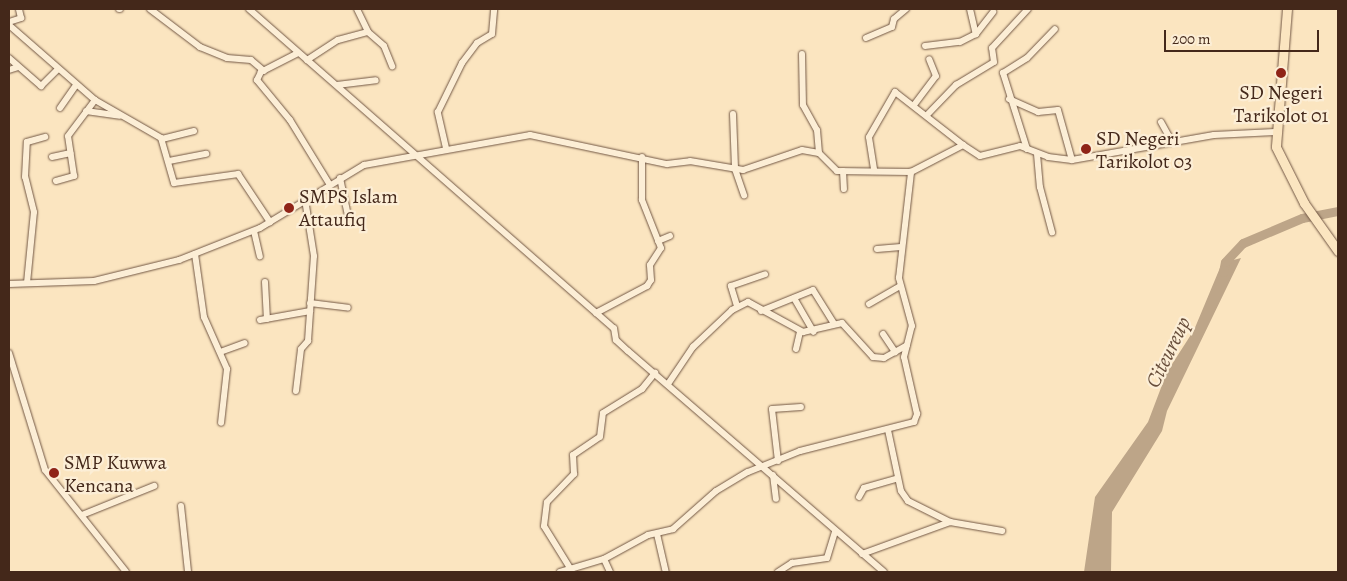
<!DOCTYPE html>
<html>
<head>
<meta charset="utf-8">
<style>
	body { margin:0 }
	#map { position:relative; width:1347px; height:581px; overflow:hidden; background:#fbe5c0; font-family:Alegreya,serif }
	div>[style] { position:absolute }
	[style*='--x'] { left:calc(var(--x)*1px); top:calc(var(--y)*1px); width:calc(var(--w)*1px); rotate:calc(var(--a)*1deg) }
	.water>* { inset:0; background:#bda588 }
	.river>* { height:9px; margin:-4.5px; padding:0 4.5px; transform-origin:4.5px; border-radius:4.5px; background:#bda588 }
	.roads { filter:drop-shadow(0 0 1px #725744) drop-shadow(0 0 1px #725744) }
	.minor>* { height:6px; margin:-3px; padding:0 3px; transform-origin:3px; border-radius:3px; background:#fceed6 }
	.major>* { height:9px; margin:-4.5px; padding:0 4.5px; transform-origin:4.5px; border-radius:4.5px; background:#fbe5c0 }
	.dots>* { width:14px; height:14px; translate:-50% -50%; box-sizing:border-box; border:2px solid #fceed6; border-radius:50% }
	span { translate:-50% -50%; white-space:nowrap; text-align:center; line-height:1.15; -webkit-text-stroke:4.5px #fceed6; paint-order:stroke }
	.poi-label { font-size:20px; color:#44281a }
	.left { translate:0 -50%; text-align:left }
	.water-label { font-size:21px; color:#684e3b; font-style:italic }
	.frame { position:absolute; inset:0; border:10px solid #44281a; pointer-events:none }
	.scale { position:absolute; left:1164px; top:30px; width:155px; height:22px; box-sizing:border-box; border:2px solid #44281a; border-top:0; padding-left:6px; font-size:15px; line-height:18px; white-space:nowrap; color:#44281a; -webkit-text-stroke:4px #fceed6; paint-order:stroke }
</style>
</head>
<body>
<div id="map">
	<div class="water">
		<div style="clip-path:polygon(1241px 258px,1167px 411px,1162px 431px,1112px 512px,1111px 572px,1084px 572px,1095px 497px,1148px 422px,1167px 372px,1194px 330px,1222px 263px)"></div>
	</div>
	<div class="river">
		<div style="--x:1223;--y:272;--w:10;--a:-79"></div>
		<div style="--x:1225;--y:262;--w:26;--a:-47"></div>
		<div style="--x:1243;--y:243;--w:64;--a:-23"></div>
		<div style="--x:1302;--y:218;--w:37;--a:-11"></div>
	</div>
	<div class="roads">
		<div class="minor">
			<div style="--x:119;--y:9;--w:1;--a:0"></div>
			<div style="--x:150;--y:9;--w:63;--a:37.2"></div>
			<div style="--x:200;--y:47;--w:29;--a:22"></div>
			<div style="--x:227;--y:58;--w:24;--a:5"></div>
			<div style="--x:251;--y:60;--w:17;--a:40"></div>
			<div style="--x:249;--y:9;--w:485;--a:41.2"></div>
			<div style="--x:614;--y:328;--w:12;--a:81"></div>
			<div style="--x:616;--y:340;--w:16;--a:43"></div>
			<div style="--x:628;--y:351;--w:338;--a:40.8"></div>
			<div style="--x:357;--y:9;--w:25;--a:64"></div>
			<div style="--x:368;--y:32;--w:21;--a:41"></div>
			<div style="--x:384;--y:46;--w:22;--a:68"></div>
			<div style="--x:970;--y:9;--w:26;--a:77"></div>
			<div style="--x:976;--y:34;--w:28;--a:-52"></div>
			<div style="--x:9;--y:22;--w:13;--a:-18"></div>
			<div style="--x:21;--y:18;--w:9;--a:-103"></div>
			<div style="--x:9;--y:25;--w:114;--a:41.1"></div>
			<div style="--x:95;--y:100;--w:76;--a:29.9"></div>
			<div style="--x:161;--y:138;--w:47;--a:73.9"></div>
			<div style="--x:174;--y:183;--w:65;--a:-8"></div>
			<div style="--x:238;--y:174;--w:58;--a:56.3"></div>
			<div style="--x:866;--y:38;--w:28;--a:-23"></div>
			<div style="--x:892;--y:27;--w:8;--a:-76"></div>
			<div style="--x:894;--y:19;--w:16;--a:-40"></div>
			<div style="--x:925;--y:46;--w:35;--a:-7"></div>
			<div style="--x:960;--y:42;--w:18;--a:-27"></div>
			<div style="--x:298;--y:53;--w:42;--a:152.8"></div>
			<div style="--x:261;--y:72;--w:9;--a:117"></div>
			<div style="--x:257;--y:80;--w:52;--a:50.5"></div>
			<div style="--x:290;--y:120;--w:76;--a:58.4"></div>
			<div style="--x:802;--y:54;--w:51;--a:88.9"></div>
			<div style="--x:803;--y:105;--w:29;--a:61"></div>
			<div style="--x:817;--y:130;--w:23;--a:85"></div>
			<div style="--x:9;--y:58;--w:43;--a:41.2"></div>
			<div style="--x:41;--y:86;--w:24;--a:-45"></div>
			<div style="--x:307;--y:60;--w:37;--a:-33"></div>
			<div style="--x:338;--y:40;--w:31;--a:-15"></div>
			<div style="--x:9;--y:70;--w:9;--a:-18"></div>
			<div style="--x:337;--y:85;--w:39;--a:-7"></div>
			<div style="--x:1009;--y:99;--w:32;--a:24"></div>
			<div style="--x:1038;--y:112;--w:20;--a:-6"></div>
			<div style="--x:1058;--y:110;--w:52;--a:74.4"></div>
			<div style="--x:914;--y:105;--w:36;--a:-53"></div>
			<div style="--x:936;--y:76;--w:18;--a:-112"></div>
			<div style="--x:60;--y:108;--w:28;--a:-55"></div>
			<div style="--x:86;--y:111;--w:34;--a:8"></div>
			<div style="--x:733;--y:114;--w:55;--a:87.9"></div>
			<div style="--x:735;--y:169;--w:28;--a:71"></div>
			<div style="--x:927;--y:115;--w:42;--a:-46"></div>
			<div style="--x:956;--y:85;--w:44;--a:-31.2"></div>
			<div style="--x:994;--y:62;--w:14;--a:-98"></div>
			<div style="--x:992;--y:48;--w:53;--a:-47.3"></div>
			<div style="--x:1161;--y:122;--w:23;--a:61"></div>
			<div style="--x:162;--y:139;--w:33;--a:-14"></div>
			<div style="--x:446;--y:148;--w:37;--a:-103"></div>
			<div style="--x:438;--y:112;--w:55;--a:-63.9"></div>
			<div style="--x:462;--y:63;--w:25;--a:-53"></div>
			<div style="--x:477;--y:43;--w:17;--a:-31"></div>
			<div style="--x:492;--y:34;--w:25;--a:-85"></div>
			<div style="--x:1027;--y:149;--w:80;--a:-107.5"></div>
			<div style="--x:1003;--y:73;--w:28;--a:-32"></div>
			<div style="--x:1027;--y:58;--w:40;--a:-46"></div>
			<div style="--x:1037;--y:154;--w:33;--a:85"></div>
			<div style="--x:1040;--y:187;--w:47;--a:75.1"></div>
			<div style="--x:52;--y:157;--w:19;--a:-12"></div>
			<div style="--x:169;--y:161;--w:38;--a:-11"></div>
			<div style="--x:874;--y:169;--w:32;--a:-99"></div>
			<div style="--x:869;--y:137;--w:52;--a:-60"></div>
			<div style="--x:895;--y:92;--w:86;--a:37.9"></div>
			<div style="--x:843;--y:171;--w:18;--a:87"></div>
			<div style="--x:340;--y:178;--w:38;--a:78"></div>
			<div style="--x:56;--y:181;--w:19;--a:-16"></div>
			<div style="--x:74;--y:176;--w:40;--a:-98.5"></div>
			<div style="--x:68;--y:136;--w:45;--a:-53.1"></div>
			<div style="--x:254;--y:231;--w:26;--a:77"></div>
			<div style="--x:658;--y:241;--w:13;--a:-23"></div>
			<div style="--x:877;--y:249;--w:24;--a:-5"></div>
			<div style="--x:195;--y:254;--w:64;--a:81.9"></div>
			<div style="--x:204;--y:317;--w:57;--a:66.1"></div>
			<div style="--x:227;--y:369;--w:54;--a:96.3"></div>
			<div style="--x:265;--y:282;--w:37;--a:87"></div>
			<div style="--x:27;--y:283;--w:71;--a:-84.4"></div>
			<div style="--x:34;--y:212;--w:36;--a:-104"></div>
			<div style="--x:25;--y:177;--w:35;--a:-87"></div>
			<div style="--x:27;--y:142;--w:19;--a:-16"></div>
			<div style="--x:9;--y:284;--w:85;--a:-2"></div>
			<div style="--x:94;--y:281;--w:88;--a:-13.9"></div>
			<div style="--x:179;--y:260;--w:87;--a:-21.6"></div>
			<div style="--x:260;--y:228;--w:122;--a:-31.2"></div>
			<div style="--x:364;--y:165;--w:169;--a:-10.2"></div>
			<div style="--x:530;--y:135;--w:140;--a:12"></div>
			<div style="--x:667;--y:164;--w:23;--a:-7"></div>
			<div style="--x:690;--y:161;--w:54;--a:9.6"></div>
			<div style="--x:743;--y:170;--w:62;--a:-18.7"></div>
			<div style="--x:802;--y:150;--w:17;--a:10"></div>
			<div style="--x:819;--y:153;--w:25;--a:45"></div>
			<div style="--x:837;--y:171;--w:74;--a:0.8"></div>
			<div style="--x:911;--y:172;--w:59;--a:-27.4"></div>
			<div style="--x:963;--y:145;--w:20;--a:33"></div>
			<div style="--x:980;--y:156;--w:41;--a:-14"></div>
			<div style="--x:1020;--y:146;--w:30;--a:21"></div>
			<div style="--x:1048;--y:157;--w:24;--a:7"></div>
			<div style="--x:1072;--y:160;--w:144;--a:-10"></div>
			<div style="--x:1214;--y:135;--w:61;--a:-2.8"></div>
			<div style="--x:794;--y:298;--w:39;--a:60"></div>
			<div style="--x:310;--y:303;--w:38;--a:7"></div>
			<div style="--x:869;--y:304;--w:36;--a:-30"></div>
			<div style="--x:737;--y:306;--w:21;--a:-107"></div>
			<div style="--x:731;--y:286;--w:36;--a:-19"></div>
			<div style="--x:761;--y:311;--w:56;--a:-22"></div>
			<div style="--x:813;--y:290;--w:40;--a:58"></div>
			<div style="--x:596;--y:313;--w:58;--a:-27.9"></div>
			<div style="--x:647;--y:286;--w:7;--a:-56"></div>
			<div style="--x:651;--y:280;--w:15;--a:-94"></div>
			<div style="--x:650;--y:265;--w:20;--a:-57"></div>
			<div style="--x:661;--y:248;--w:52;--a:-111.6"></div>
			<div style="--x:642;--y:200;--w:43;--a:-90"></div>
			<div style="--x:260;--y:320;--w:51;--a:-10.2"></div>
			<div style="--x:883;--y:334;--w:22;--a:56"></div>
			<div style="--x:796;--y:349;--w:18;--a:-77"></div>
			<div style="--x:223;--y:351;--w:23;--a:-20"></div>
			<div style="--x:9;--y:353;--w:122;--a:72.9"></div>
			<div style="--x:45;--y:470;--w:130;--a:51.5"></div>
			<div style="--x:668;--y:384;--w:45;--a:-56"></div>
			<div style="--x:693;--y:347;--w:54;--a:-43.5"></div>
			<div style="--x:732;--y:310;--w:18;--a:-27"></div>
			<div style="--x:748;--y:302;--w:63;--a:28.6"></div>
			<div style="--x:803;--y:332;--w:40;--a:-13"></div>
			<div style="--x:842;--y:323;--w:46;--a:47.6"></div>
			<div style="--x:873;--y:357;--w:11;--a:5"></div>
			<div style="--x:884;--y:358;--w:26;--a:-29"></div>
			<div style="--x:296;--y:391;--w:42;--a:-83.2"></div>
			<div style="--x:301;--y:349;--w:11;--a:-49"></div>
			<div style="--x:308;--y:341;--w:85;--a:-86"></div>
			<div style="--x:314;--y:256;--w:58;--a:-99"></div>
			<div style="--x:888;--y:430;--w:62;--a:78"></div>
			<div style="--x:901;--y:491;--w:12;--a:55"></div>
			<div style="--x:908;--y:501;--w:47;--a:26.6"></div>
			<div style="--x:950;--y:522;--w:53;--a:9.8"></div>
			<div style="--x:778;--y:461;--w:52;--a:-96.6"></div>
			<div style="--x:772;--y:409;--w:29;--a:-4"></div>
			<div style="--x:773;--y:475;--w:24;--a:83"></div>
			<div style="--x:859;--y:497;--w:10;--a:-61"></div>
			<div style="--x:864;--y:488;--w:35;--a:-16"></div>
			<div style="--x:181;--y:506;--w:66;--a:83.9"></div>
			<div style="--x:82;--y:515;--w:78;--a:-21.9"></div>
			<div style="--x:657;--y:534;--w:39;--a:77"></div>
			<div style="--x:862;--y:554;--w:94;--a:-20"></div>
			<div style="--x:604;--y:559;--w:14;--a:65"></div>
			<div style="--x:570;--y:568;--w:49;--a:-121.8"></div>
			<div style="--x:544;--y:526;--w:24;--a:-83"></div>
			<div style="--x:547;--y:502;--w:39;--a:-46"></div>
			<div style="--x:574;--y:474;--w:19;--a:-93"></div>
			<div style="--x:573;--y:455;--w:32;--a:-34"></div>
			<div style="--x:600;--y:437;--w:24;--a:-83"></div>
			<div style="--x:603;--y:413;--w:46;--a:-31.6"></div>
			<div style="--x:642;--y:389;--w:21;--a:-51"></div>
			<div style="--x:560;--y:572;--w:46;--a:-16.5"></div>
			<div style="--x:604;--y:559;--w:50;--a:-28.6"></div>
			<div style="--x:648;--y:535;--w:26;--a:-13"></div>
			<div style="--x:673;--y:529;--w:57;--a:-41.5"></div>
			<div style="--x:716;--y:491;--w:37;--a:-31"></div>
			<div style="--x:748;--y:472;--w:56;--a:-22"></div>
			<div style="--x:800;--y:451;--w:118;--a:-14.3"></div>
			<div style="--x:914;--y:422;--w:9;--a:-69"></div>
			<div style="--x:917;--y:414;--w:58;--a:-102.8"></div>
			<div style="--x:904;--y:357;--w:32;--a:-76"></div>
			<div style="--x:912;--y:326;--w:50;--a:-105.2"></div>
			<div style="--x:899;--y:278;--w:107;--a:-83.5"></div>
			<div style="--x:778;--y:572;--w:17;--a:-33"></div>
			<div style="--x:792;--y:563;--w:35;--a:-8"></div>
			<div style="--x:827;--y:558;--w:28;--a:-73"></div>
		</div>
		<div class="major">
			<div style="--x:1287;--y:9;--w:138;--a:94.6"></div>
			<div style="--x:1276;--y:147;--w:63;--a:63.4"></div>
			<div style="--x:1304;--y:203;--w:59;--a:54.7"></div>
		</div>
	</div>
	<div class="dots">
		<div style="left:1281px;top:73px;background:#8f2418"></div>
		<div style="left:1086px;top:149px;background:#8f2418"></div>
		<div style="left:289px;top:208px;background:#8f2418"></div>
		<div style="left:54px;top:473px;background:#8f2418"></div>
	</div>
	<div class="poi-label">
		<span style="left:1281px;top:104px">SD Negeri<br>Tarikolot 01</span>
		<span class="left" style="left:1096px;top:150px">SD Negeri<br>Tarikolot 03</span>
		<span class="left" style="left:299px;top:208px">SMPS Islam<br>Attaufiq</span>
		<span class="left" style="left:64px;top:474px">SMP Kuwwa<br>Kencana</span>
	</div>
	<div class="water-label">
		<span style="left:1168px;top:352px;rotate:-64deg">Citeureup</span>
	</div>
	<div class="frame"></div>
	<div class="scale">200 m</div>
</div>
</body>
</html>
